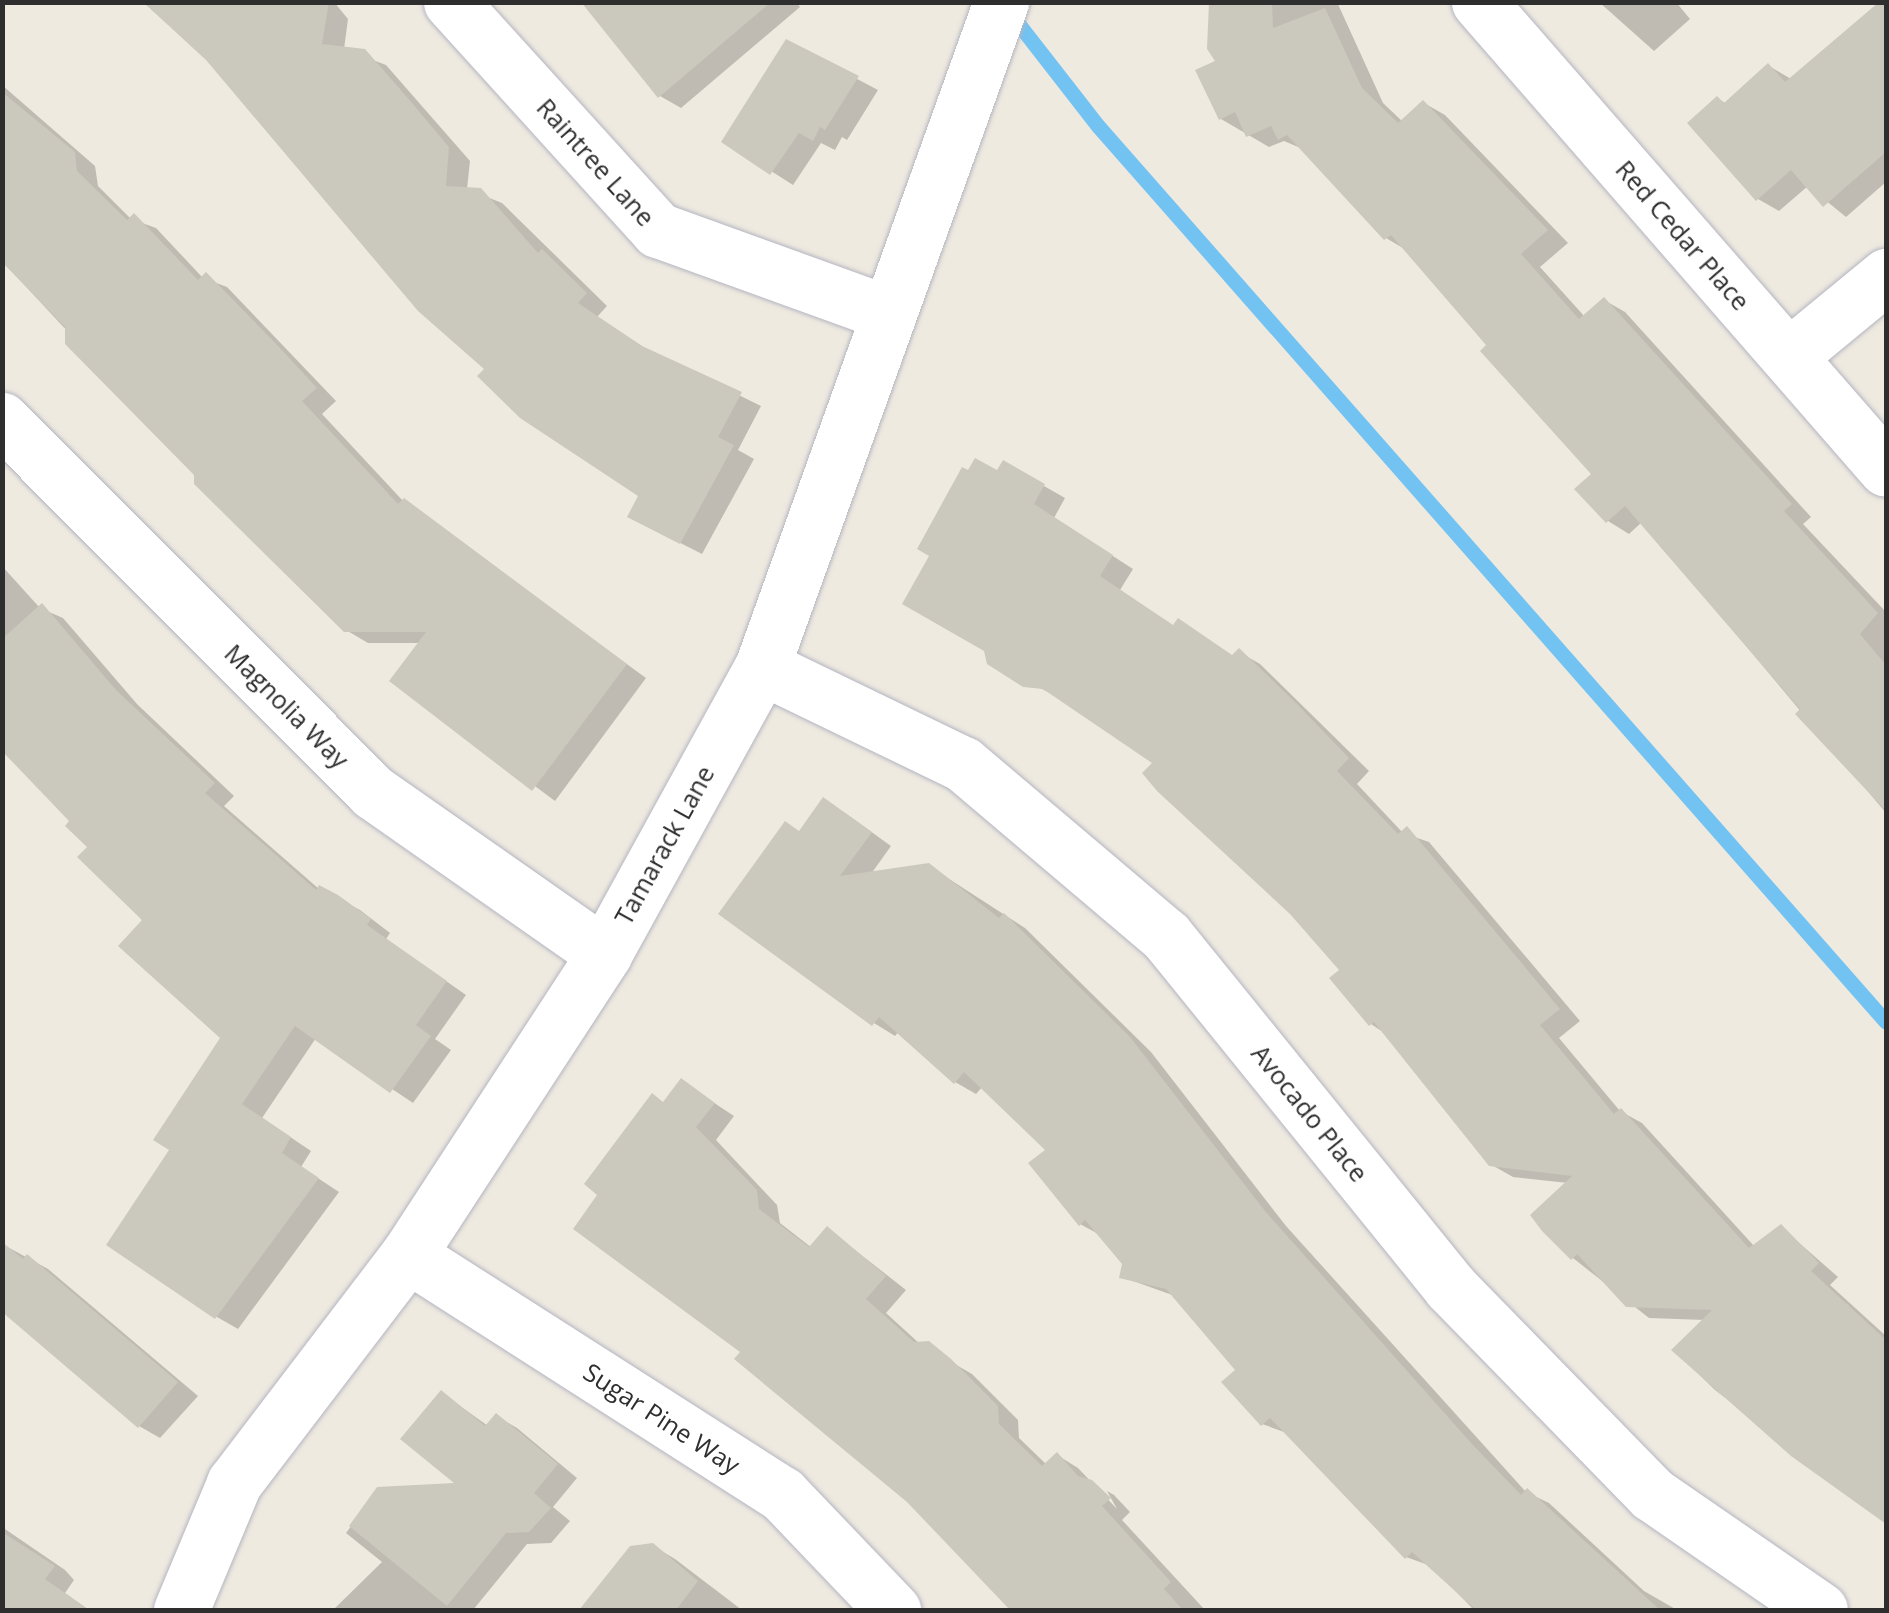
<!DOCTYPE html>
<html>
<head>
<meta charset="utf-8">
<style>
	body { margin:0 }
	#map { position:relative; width:1889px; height:1613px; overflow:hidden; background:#efeae0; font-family:"Open Sans",sans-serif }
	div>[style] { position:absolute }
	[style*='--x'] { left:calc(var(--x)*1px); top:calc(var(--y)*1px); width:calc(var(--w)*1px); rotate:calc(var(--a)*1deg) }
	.shadow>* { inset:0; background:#0003 }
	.stream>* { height:15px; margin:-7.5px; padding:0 7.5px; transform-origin:7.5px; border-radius:7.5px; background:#72c2f2 }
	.building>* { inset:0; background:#cbc8be }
	.roads { filter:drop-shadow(0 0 2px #b4b5c1) drop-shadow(0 0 2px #b4b5c1) }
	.minor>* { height:55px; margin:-27.5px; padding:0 27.5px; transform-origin:27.5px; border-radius:27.5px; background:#fff }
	span { translate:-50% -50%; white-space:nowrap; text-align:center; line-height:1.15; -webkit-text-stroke:8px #fff; paint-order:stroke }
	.street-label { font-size:25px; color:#2e2e2e }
	.frame { position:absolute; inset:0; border:5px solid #2e2e2e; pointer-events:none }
</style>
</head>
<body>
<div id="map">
	<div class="shadow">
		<div style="clip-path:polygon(143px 2px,334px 2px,348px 19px,344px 49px,386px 65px,470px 161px,467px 189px,502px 203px,607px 306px,597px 317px,651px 352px,761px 406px,738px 450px,754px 459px,702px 554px,651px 528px,641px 495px,488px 369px,207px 59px)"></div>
		<div style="clip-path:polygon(582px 2px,796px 2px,800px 7px,681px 108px,660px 96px)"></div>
		<div style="clip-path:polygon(1211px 2px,1337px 2px,1383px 103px,1403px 122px,1424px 103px,1445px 115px,1568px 243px,1540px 267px,1585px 317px,1604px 300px,1625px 312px,1811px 517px,1803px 524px,1886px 612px,1886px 813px,1642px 522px,1629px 534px,1608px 521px,1595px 474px,1408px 251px,1386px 238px,1303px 149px,1284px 141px,1269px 147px,1221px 119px)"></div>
		<div style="clip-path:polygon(1599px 2px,1676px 2px,1690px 19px,1654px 51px)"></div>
		<div style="clip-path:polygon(1882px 2px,1886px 182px,1846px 217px,1808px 186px,1779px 211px,1758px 199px,1718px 99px,1727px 104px,1769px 66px,1791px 79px)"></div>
		<div style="clip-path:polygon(787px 42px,878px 90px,847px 140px,842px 137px,835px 150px,821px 143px,793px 185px,724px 141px)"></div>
		<div style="clip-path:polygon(2px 85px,95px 166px,98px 186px,131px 219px,156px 228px,203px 278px,227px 287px,336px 401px,322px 414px,404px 502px,646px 678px,555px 801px,392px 680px,421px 643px,368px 643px,346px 630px,2px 261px)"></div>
		<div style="clip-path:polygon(1004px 463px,1065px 498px,1054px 518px,1133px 569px,1120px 590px,1174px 627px,1179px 621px,1234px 657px,1239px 652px,1260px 664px,1369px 771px,1357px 784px,1403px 833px,1429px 842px,1580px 1021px,1559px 1038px,1620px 1111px,1642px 1123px,1755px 1247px,1781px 1227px,1838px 1277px,1830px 1285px,1886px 1336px,1886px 1377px,1876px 1388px,1886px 1389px,1886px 1520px,1715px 1390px,1674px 1350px,1705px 1320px,1649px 1318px,1573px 1258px,1568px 1183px,1513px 1177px,1490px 1164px,1386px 1034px,1371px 1024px,1343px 970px,1156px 762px,1064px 700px,987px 661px)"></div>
		<div style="clip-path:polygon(2px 566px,40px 608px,63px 618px,137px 704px,234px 796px,224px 806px,319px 889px,360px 910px,390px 933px,386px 939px,466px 995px,435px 1039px,451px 1050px,413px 1103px,316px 1038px,262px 1118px,311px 1151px,301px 1167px,339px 1192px,238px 1329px,217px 1317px,172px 1149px,223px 1037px,73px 821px,2px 750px)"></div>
		<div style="clip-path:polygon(845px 813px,891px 846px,871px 874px,929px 866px,1025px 928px,1151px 1052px,1286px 1226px,1526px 1492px,1549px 1503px,1644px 1591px,1677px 1610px,1474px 1610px,1431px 1566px,1406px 1557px,1287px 1433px,1262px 1424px,1238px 1370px,1175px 1296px,1122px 1277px,1125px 1263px,1102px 1236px,1080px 1224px,1048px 1150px,983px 1086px,976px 1094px,955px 1082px,899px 1031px,895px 1036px,874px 1023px,801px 833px)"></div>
		<div style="clip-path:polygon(681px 1081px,734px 1116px,716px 1140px,777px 1205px,780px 1223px,812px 1248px,828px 1229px,906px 1290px,886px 1313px,920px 1344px,972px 1374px,1018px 1420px,1019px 1438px,1047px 1465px,1057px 1455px,1078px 1468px,1117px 1509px,1107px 1491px,1114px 1495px,1130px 1512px,1122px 1520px,1205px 1610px,1013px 1610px,909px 1500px,744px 1351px,665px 1103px)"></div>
		<div style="clip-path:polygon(2px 1244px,48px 1269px,198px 1396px,160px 1438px,139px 1426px)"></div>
		<div style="clip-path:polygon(442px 1393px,488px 1426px,496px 1416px,517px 1428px,577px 1478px,553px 1507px,570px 1521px,551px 1543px,527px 1544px,473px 1610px,333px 1610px,382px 1562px,346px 1533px,378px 1490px,460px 1485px)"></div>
		<div style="clip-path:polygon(2px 1527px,65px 1570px,74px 1580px,65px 1593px,89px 1610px,2px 1610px)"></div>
		<div style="clip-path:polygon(653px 1546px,675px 1559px,742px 1610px,583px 1610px,632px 1548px)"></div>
	</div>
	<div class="stream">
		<div style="--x:1010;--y:13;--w:143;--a:52.1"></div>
		<div style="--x:1098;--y:126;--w:1193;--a:48.67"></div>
	</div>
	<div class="building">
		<div style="clip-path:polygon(143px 2px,329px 2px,322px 44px,365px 49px,412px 103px,449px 147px,446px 186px,481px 188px,538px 253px,542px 249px,587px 293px,578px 303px,642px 346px,742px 392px,718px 437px,734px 445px,680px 544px,627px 517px,638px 496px,520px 418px,477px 376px,484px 369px,418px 311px,206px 60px)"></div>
		<div style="clip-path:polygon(581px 2px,771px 2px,658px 98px)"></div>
		<div style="clip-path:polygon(1209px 2px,1272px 2px,1273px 28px,1325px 8px,1362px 88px,1398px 123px,1423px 100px,1548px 230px,1521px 254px,1579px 319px,1604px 297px,1792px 504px,1784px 511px,1878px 613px,1860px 634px,1886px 665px,1886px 811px,1795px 714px,1800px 709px,1625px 506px,1606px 523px,1574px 489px,1591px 474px,1480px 351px,1486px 345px,1391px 235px,1384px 240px,1287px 135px,1278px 140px,1271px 126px,1246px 137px,1235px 112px,1219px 120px,1195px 70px,1215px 61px,1207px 49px)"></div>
		<div style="clip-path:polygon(1879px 2px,1886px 2px,1886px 152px,1823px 207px,1791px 170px,1756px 201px,1687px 123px,1717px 96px,1724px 103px,1768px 63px,1785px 82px)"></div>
		<div style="clip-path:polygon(786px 39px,859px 76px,825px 130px,820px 127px,813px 141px,799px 133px,770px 175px,721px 142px)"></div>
		<div style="clip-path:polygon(2px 92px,75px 152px,77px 171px,127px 220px,134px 213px,198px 280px,206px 272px,280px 348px,317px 388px,302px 401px,398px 504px,404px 498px,627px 664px,532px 791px,389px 681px,426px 632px,344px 632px,194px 484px,194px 475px,65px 344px,65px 327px,2px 262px)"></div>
		<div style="clip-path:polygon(975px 458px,997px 470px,1003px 460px,1045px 484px,1034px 504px,1113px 555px,1100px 576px,1173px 625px,1178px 618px,1232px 655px,1239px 648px,1296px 703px,1349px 758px,1337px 771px,1398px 834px,1407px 826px,1560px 1009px,1540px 1025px,1614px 1114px,1621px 1108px,1749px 1248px,1781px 1224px,1819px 1263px,1811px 1271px,1886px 1340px,1886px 1524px,1791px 1456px,1671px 1350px,1712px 1310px,1626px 1307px,1577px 1254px,1571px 1260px,1542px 1231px,1530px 1215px,1572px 1176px,1489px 1166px,1374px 1022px,1369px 1026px,1329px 978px,1339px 970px,1290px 914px,1157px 791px,1142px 773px,1152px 763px,1043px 689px,1023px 687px,987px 664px,984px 651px,902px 604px,929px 556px,917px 549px,962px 467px,968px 470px)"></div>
		<div style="clip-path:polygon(42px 603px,116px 690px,215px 783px,205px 793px,316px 890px,319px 885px,338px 895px,371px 919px,367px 925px,447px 981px,416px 1025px,431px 1036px,390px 1093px,295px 1026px,242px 1104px,291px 1137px,282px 1153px,319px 1178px,215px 1319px,106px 1245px,169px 1150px,153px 1140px,220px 1038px,118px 946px,142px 920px,77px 857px,87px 847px,65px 826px,69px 821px,2px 751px,2px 639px)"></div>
		<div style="clip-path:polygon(823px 797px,872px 832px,840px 876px,929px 863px,999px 918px,1004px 913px,1130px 1037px,1265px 1211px,1472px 1444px,1521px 1495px,1527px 1488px,1660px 1610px,1476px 1610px,1412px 1552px,1405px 1559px,1270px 1418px,1261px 1426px,1221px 1382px,1235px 1370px,1166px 1289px,1119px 1278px,1122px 1264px,1085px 1220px,1079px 1226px,1028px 1163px,1045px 1150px,964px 1072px,954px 1084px,879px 1017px,872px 1026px,718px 914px,785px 821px,799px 831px)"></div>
		<div style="clip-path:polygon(681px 1078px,715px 1103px,696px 1127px,757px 1190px,759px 1209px,809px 1247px,827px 1226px,886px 1276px,866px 1299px,914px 1342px,929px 1341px,951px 1359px,998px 1406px,999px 1424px,1042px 1466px,1057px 1452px,1078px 1476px,1092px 1480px,1111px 1498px,1102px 1506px,1171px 1582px,1164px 1589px,1183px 1610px,1010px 1610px,907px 1502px,734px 1359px,740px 1352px,573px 1229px,597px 1195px,584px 1184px,652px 1093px,663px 1102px)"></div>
		<div style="clip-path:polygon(2px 1242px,23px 1259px,27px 1254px,178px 1382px,138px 1428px,2px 1312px)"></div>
		<div style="clip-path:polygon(441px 1390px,485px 1426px,496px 1413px,558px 1464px,534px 1493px,551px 1508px,529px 1532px,506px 1533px,447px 1606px,349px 1526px,377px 1487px,454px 1483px,400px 1439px)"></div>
		<div style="clip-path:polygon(2px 1532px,55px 1566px,45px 1579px,89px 1610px,2px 1610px)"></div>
		<div style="clip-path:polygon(653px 1543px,698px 1581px,676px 1610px,579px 1610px,630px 1546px)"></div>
	</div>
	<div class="roads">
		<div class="minor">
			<div style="--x:451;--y:2;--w:308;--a:47.8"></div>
			<div style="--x:658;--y:230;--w:244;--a:19.9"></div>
			<div style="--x:1479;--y:2;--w:619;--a:48.93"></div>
			<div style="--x:1789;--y:356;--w:126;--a:-39.5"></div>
			<div style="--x:2;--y:420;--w:525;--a:45.08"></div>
			<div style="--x:373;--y:792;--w:282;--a:35"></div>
			<div style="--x:762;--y:667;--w:223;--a:25.8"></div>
			<div style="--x:963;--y:764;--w:266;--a:40.3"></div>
			<div style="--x:1166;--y:936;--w:452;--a:51"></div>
			<div style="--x:1450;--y:1287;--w:289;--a:45.7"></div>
			<div style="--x:1652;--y:1494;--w:204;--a:34.6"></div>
			<div style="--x:408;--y:1255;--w:444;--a:32.6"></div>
			<div style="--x:782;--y:1494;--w:161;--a:46.3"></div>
			<div style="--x:181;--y:1610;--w:138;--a:-67.3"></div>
			<div style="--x:234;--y:1483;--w:287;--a:-52.7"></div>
			<div style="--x:408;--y:1255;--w:359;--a:-56.9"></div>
			<div style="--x:604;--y:954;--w:328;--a:-61.2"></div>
			<div style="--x:762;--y:667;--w:707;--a:-70.23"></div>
		</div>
	</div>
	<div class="street-label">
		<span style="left:596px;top:162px;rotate:48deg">Raintree Lane</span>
		<span style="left:1683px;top:235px;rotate:49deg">Red Cedar Place</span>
		<span style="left:287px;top:706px;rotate:45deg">Magnolia Way</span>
		<span style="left:664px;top:845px;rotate:-61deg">Tamarack Lane</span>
		<span style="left:1310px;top:1113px;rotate:51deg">Avocado Place</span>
		<span style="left:662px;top:1418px;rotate:33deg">Sugar Pine Way</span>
	</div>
	<div class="frame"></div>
</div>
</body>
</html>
